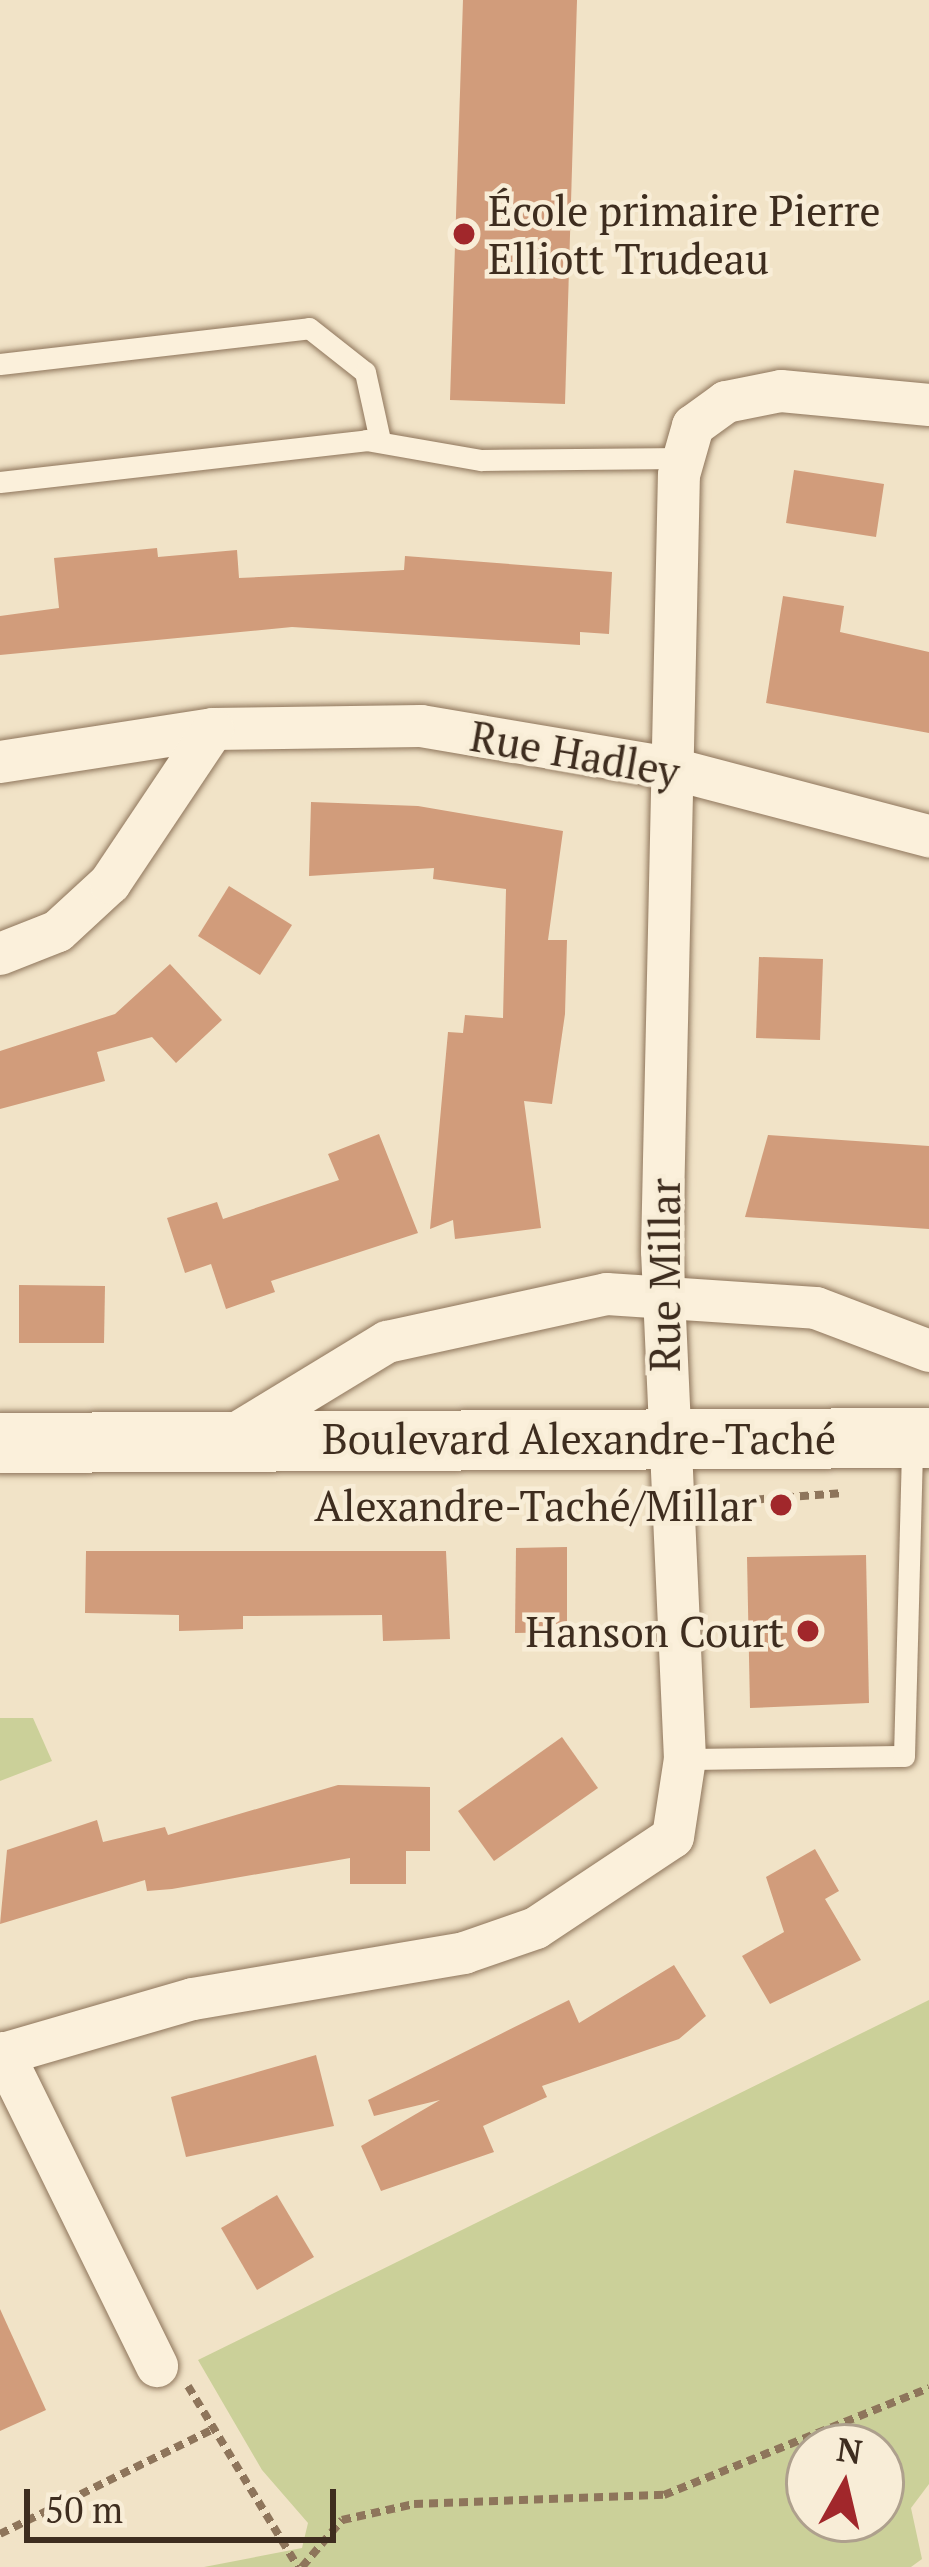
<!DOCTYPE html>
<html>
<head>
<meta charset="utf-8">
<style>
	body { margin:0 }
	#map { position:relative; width:929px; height:2567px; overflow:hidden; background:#f1e3c7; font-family:"PT Serif",serif }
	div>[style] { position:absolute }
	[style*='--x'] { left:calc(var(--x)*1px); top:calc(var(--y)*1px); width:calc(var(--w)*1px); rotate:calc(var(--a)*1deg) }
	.green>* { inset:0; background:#cbd099 }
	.building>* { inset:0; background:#d19c7b }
	.path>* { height:8px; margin-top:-4px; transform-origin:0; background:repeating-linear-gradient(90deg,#8e755b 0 9px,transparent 0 15px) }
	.roads { filter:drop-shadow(0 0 3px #8e755b) drop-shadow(0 0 3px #8e755b) }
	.lane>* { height:21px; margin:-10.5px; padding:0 10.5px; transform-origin:10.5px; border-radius:10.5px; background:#fbf0db }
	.street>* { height:42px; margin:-21px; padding:0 21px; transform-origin:21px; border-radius:21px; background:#fbf0db }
	.secondary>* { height:60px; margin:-30px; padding:0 30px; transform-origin:30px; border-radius:30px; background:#fbf0db }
	.dots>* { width:33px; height:33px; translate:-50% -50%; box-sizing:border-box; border:6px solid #f8edd7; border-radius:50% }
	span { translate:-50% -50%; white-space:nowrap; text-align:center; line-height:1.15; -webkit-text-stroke:9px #f8edd7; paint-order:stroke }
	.poi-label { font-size:42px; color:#3e2d1f }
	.left { translate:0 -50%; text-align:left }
	.right { translate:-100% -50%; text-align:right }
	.street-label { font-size:42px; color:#3e2d1f }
	.north { position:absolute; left:785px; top:2423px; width:120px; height:120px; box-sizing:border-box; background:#f8edd7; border:3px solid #aea08d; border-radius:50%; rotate:8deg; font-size:33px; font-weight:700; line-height:48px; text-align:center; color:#3e2d1f }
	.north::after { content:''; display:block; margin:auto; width:42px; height:54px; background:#a1272b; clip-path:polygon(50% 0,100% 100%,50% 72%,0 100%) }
	.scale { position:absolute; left:24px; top:2489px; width:312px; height:54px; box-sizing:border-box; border:6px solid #3e2d1f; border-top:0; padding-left:15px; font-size:36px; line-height:42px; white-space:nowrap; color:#3e2d1f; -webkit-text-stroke:9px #f8edd7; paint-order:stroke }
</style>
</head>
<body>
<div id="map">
	<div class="green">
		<div style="clip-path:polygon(0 1718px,33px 1718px,52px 1761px,0 1781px)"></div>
		<div style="clip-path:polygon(evenodd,929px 2000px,929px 2484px,911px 2508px,922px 2559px,911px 2567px,204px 2567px,302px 2548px,308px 2523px,262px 2470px,198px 2360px,929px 2000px,809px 2447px,881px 2447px,881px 2519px,809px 2519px,809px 2447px)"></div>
	</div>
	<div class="building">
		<div style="clip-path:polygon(463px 0,577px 0,565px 404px,450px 400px)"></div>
		<div style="clip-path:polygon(794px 470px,884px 484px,876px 537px,786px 523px)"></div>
		<div style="clip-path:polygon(157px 548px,158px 557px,237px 550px,239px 578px,404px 570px,405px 556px,612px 572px,609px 634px,580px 632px,580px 645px,292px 627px,0 655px,0 616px,59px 608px,54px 558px)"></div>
		<div style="clip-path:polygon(783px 596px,844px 606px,840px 632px,929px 652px,929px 733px,766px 703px)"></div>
		<div style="clip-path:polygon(311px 802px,418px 806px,563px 831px,548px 940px,567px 940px,565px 1014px,552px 1104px,524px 1101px,541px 1228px,455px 1239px,453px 1220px,430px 1229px,448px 1032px,463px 1033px,465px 1015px,503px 1018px,506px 889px,433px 879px,434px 868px,309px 876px)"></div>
		<div style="clip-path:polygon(229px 886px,292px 925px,260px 975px,198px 936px)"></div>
		<div style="clip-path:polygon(759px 957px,823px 959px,820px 1040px,756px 1038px)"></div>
		<div style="clip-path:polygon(170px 964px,222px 1020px,176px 1063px,152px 1037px,97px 1052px,105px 1081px,0 1109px,0 1051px,115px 1014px)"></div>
		<div style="clip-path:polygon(379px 1134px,418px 1233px,271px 1281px,275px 1292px,226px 1309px,211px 1264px,185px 1273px,167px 1218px,217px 1202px,223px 1219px,339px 1180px,328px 1154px)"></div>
		<div style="clip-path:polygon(768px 1135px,929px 1146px,929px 1229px,745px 1217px)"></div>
		<div style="clip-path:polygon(19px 1285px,105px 1286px,104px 1343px,19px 1343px)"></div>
		<div style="clip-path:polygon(567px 1547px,567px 1632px,515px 1633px,516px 1548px)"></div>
		<div style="clip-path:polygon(86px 1551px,446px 1551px,450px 1639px,383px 1641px,382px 1615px,243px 1616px,243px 1629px,179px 1631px,179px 1615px,85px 1613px)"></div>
		<div style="clip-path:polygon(866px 1555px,869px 1703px,750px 1708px,747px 1557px)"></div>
		<div style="clip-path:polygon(562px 1737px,598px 1788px,494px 1861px,458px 1811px)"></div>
		<div style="clip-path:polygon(338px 1785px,430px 1787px,430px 1851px,406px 1851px,406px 1884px,350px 1884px,350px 1858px,172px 1889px,147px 1891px,145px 1880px,0 1924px,7px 1850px,97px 1820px,103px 1842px,165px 1827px,168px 1835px)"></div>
		<div style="clip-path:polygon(815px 1849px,839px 1891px,825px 1899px,861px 1960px,770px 2004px,742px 1956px,784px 1932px,766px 1877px)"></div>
		<div style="clip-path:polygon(674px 1965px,706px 2016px,679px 2039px,542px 2086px,547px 2097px,483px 2126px,494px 2152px,381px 2191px,361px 2146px,440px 2100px,374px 2116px,368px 2100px,569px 2000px,579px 2023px)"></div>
		<div style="clip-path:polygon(316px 2055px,334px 2126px,186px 2157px,171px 2097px)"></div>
		<div style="clip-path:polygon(277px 2195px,314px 2257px,257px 2290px,221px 2228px)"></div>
		<div style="clip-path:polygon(0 2309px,46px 2410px,0 2431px)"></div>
	</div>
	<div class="path">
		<div style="--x:710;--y:1503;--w:134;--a:-4.3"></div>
		<div style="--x:188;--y:2386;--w:212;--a:58.7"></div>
		<div style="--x:0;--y:2534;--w:237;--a:-26.2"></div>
		<div style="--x:302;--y:2567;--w:62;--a:-49.6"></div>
		<div style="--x:342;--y:2520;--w:74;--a:-12.5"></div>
		<div style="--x:414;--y:2504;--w:250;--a:-2.1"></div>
		<div style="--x:664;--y:2495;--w:286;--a:-22"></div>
	</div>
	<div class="roads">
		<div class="lane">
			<div style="--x:0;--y:364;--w:311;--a:-6.6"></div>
			<div style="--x:309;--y:328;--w:71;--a:38.2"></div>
			<div style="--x:365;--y:372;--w:70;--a:77.6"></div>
			<div style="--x:0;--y:482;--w:368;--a:-6.5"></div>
			<div style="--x:366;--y:440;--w:117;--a:9.9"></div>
			<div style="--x:481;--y:460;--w:202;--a:-0.6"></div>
			<div style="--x:685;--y:1759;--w:219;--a:-0.8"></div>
			<div style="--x:904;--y:1756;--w:314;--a:-88.5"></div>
		</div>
		<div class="street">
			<div style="--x:0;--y:762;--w:216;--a:-8.8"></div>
			<div style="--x:213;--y:729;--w:208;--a:-0.8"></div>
			<div style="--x:421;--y:726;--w:252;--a:9.6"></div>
			<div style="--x:669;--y:768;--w:269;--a:14.7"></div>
			<div style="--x:0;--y:954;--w:62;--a:-21.6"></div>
			<div style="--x:58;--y:931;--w:71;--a:-42.7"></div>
			<div style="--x:110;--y:883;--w:185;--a:-56.2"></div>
			<div style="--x:229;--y:1438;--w:185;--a:-31.3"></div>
			<div style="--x:387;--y:1342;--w:225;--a:-12.3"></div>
			<div style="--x:607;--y:1294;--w:209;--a:3.8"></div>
			<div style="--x:816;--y:1308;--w:121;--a:20.8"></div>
			<div style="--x:3;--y:2053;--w:349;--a:63.8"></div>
			<div style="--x:0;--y:2055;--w:201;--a:-16.2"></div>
			<div style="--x:193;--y:1999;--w:275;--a:-9.6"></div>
			<div style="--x:464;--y:1953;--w:76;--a:-19.1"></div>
			<div style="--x:536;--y:1928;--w:164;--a:-33.6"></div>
			<div style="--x:673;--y:1837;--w:79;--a:-81.3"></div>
			<div style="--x:685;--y:1759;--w:509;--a:-92.59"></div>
			<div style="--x:662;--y:1251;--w:776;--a:-88.75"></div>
			<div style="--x:679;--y:475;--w:51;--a:-74.1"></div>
			<div style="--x:693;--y:426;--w:41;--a:-36"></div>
			<div style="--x:726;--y:402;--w:56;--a:-11.3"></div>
			<div style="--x:781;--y:391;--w:149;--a:5.4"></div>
		</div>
		<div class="secondary">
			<div style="--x:0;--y:1443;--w:929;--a:-0.31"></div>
		</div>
	</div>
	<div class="dots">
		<div style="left:464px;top:234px;background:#a1272b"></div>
		<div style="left:781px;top:1505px;background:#a1272b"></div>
		<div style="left:808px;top:1631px;background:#a1272b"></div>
	</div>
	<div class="poi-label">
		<span class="left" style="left:488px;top:234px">École primaire Pierre<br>Elliott Trudeau</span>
		<span class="right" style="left:757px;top:1505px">Alexandre-Taché/Millar</span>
		<span class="right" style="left:784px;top:1631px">Hanson Court</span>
	</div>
	<div class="street-label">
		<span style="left:575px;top:753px;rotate:10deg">Rue Hadley</span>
		<span style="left:664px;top:1275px;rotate:-90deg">Rue Millar</span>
		<span style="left:579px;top:1438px">Boulevard Alexandre-Taché</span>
	</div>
	<div class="north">N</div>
	<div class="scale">50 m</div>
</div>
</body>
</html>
